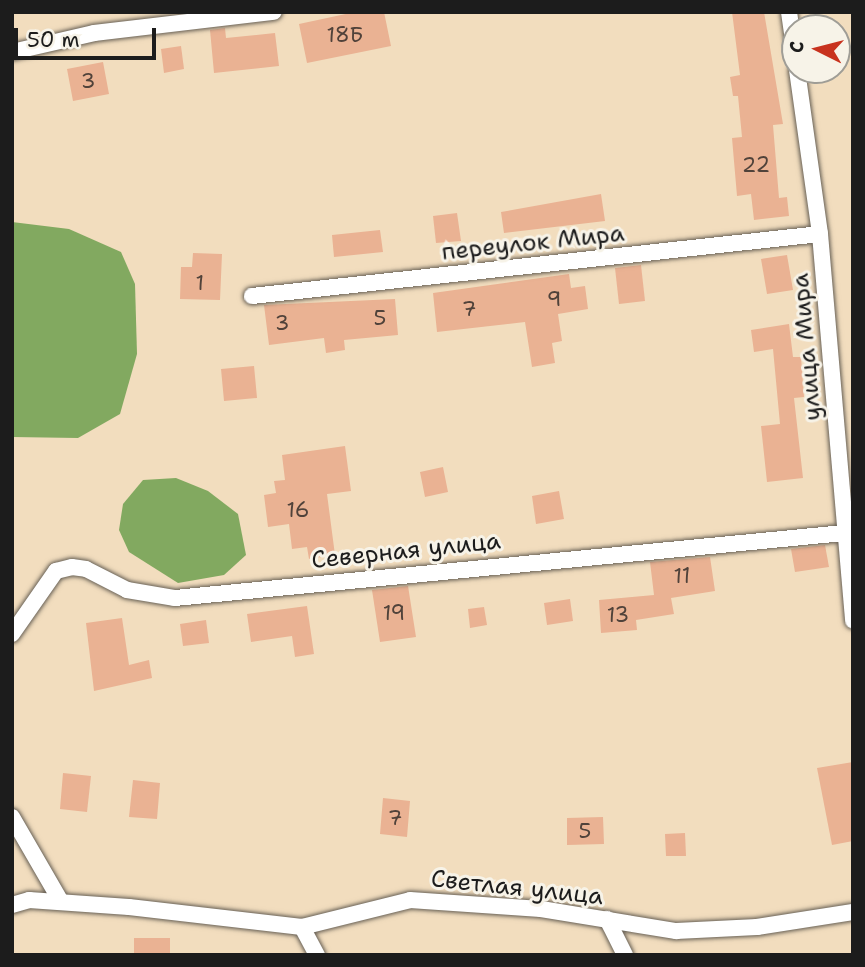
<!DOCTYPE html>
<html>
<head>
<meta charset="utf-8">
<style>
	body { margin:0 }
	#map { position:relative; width:865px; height:967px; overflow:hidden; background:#f2ddbe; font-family:"Shantell Sans",sans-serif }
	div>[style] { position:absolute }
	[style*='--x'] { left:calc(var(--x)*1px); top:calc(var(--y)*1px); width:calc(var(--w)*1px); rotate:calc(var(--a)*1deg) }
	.forest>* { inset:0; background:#82a960 }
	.building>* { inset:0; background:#eab293 }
	.roads { filter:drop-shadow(0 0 2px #676055) drop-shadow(0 0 2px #676055) }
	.street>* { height:16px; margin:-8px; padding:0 8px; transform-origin:8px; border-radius:8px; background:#fff }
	span { translate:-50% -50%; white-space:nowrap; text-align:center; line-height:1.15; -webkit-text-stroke:6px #f7f3e8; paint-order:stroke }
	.number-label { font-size:21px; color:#50423a }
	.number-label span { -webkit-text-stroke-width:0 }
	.street-label { font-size:24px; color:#1c1c1c }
	.frame { position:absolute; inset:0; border:14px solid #1c1c1c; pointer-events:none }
	.north { position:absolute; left:781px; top:14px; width:70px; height:70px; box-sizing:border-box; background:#f7f3e8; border:2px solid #9f9d96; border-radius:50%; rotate:276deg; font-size:19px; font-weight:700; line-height:28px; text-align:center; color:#1c1c1c }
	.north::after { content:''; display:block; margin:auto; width:24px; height:32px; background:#c8321e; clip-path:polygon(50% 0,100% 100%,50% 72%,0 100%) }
	.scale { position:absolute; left:14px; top:28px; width:142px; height:32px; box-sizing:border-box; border:4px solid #1c1c1c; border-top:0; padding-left:9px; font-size:21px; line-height:24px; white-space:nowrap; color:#1c1c1c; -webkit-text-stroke:5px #f7f3e8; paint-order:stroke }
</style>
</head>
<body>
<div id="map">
	<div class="forest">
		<div style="clip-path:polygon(12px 222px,69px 229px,121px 252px,135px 284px,137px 354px,120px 414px,78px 438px,12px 437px)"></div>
		<div style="clip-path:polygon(176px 478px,208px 491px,238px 514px,246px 555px,224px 575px,178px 583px,129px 552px,119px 530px,123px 504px,143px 480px)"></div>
	</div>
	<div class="building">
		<div style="clip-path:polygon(355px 12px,384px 12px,391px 46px,307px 63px,299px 24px)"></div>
		<div style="clip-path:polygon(732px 12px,764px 12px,783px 124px,773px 125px,779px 198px,787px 197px,789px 216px,754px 220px,751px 194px,737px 196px,732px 138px,742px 137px,738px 96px,733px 96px,730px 77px,740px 75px)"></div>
		<div style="clip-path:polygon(225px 28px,226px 38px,275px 33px,279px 66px,214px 73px,210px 30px)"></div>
		<div style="clip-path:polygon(181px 46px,184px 69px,164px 73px,161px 49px)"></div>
		<div style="clip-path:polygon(103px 62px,109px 94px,73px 101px,67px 69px)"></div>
		<div style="clip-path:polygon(601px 194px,605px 221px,504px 233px,501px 212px)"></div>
		<div style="clip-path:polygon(457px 213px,461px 241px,436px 243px,433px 216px)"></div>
		<div style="clip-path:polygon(380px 230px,383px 252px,334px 257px,332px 235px)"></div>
		<div style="clip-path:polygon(193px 253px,222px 254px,220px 300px,180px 299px,181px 267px,192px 267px)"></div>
		<div style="clip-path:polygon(787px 255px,793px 290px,767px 294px,761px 259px)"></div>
		<div style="clip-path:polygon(641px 265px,645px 301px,619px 304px,615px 268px)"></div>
		<div style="clip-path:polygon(569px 274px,571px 288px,585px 286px,588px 309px,558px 314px,562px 341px,552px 343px,555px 363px,532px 367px,525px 322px,437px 332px,433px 293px)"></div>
		<div style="clip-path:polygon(395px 299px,398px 335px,344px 340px,345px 350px,326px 353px,324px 338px,269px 345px,264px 305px)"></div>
		<div style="clip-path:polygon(789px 324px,793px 357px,801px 357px,804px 397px,794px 398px,803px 478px,767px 482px,761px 426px,780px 424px,773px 349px,754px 352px,751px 330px)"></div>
		<div style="clip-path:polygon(254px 366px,257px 398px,224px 401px,221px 369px)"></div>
		<div style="clip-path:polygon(345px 446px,351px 491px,327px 494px,335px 555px,309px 559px,307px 547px,292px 549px,289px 524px,268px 527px,264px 495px,276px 493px,274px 481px,285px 480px,282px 455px)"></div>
		<div style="clip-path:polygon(443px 467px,448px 492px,425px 497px,420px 472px)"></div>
		<div style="clip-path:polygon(559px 491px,564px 519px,536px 524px,532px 496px)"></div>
		<div style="clip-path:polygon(825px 545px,829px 567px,795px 572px,791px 549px)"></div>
		<div style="clip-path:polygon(710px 557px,715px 591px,671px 598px,674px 614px,636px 620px,637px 630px,601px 633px,599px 600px,654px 595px,650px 562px)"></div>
		<div style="clip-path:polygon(408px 586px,416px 637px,380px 642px,372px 590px)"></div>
		<div style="clip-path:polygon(570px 599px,573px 621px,547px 625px,544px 603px)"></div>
		<div style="clip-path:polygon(307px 606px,314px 654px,295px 657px,292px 636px,251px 642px,247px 614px)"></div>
		<div style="clip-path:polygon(484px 607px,487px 625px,470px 628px,468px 609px)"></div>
		<div style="clip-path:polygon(122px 618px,129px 665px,149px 660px,152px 678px,94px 691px,86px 623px)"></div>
		<div style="clip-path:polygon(206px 620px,209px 643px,183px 646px,180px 624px)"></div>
		<div style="clip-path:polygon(853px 762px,853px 841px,832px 845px,817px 768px)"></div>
		<div style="clip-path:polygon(63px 773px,91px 776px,87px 812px,60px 809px)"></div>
		<div style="clip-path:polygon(133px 780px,160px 783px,157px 819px,129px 817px)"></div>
		<div style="clip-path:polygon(383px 798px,410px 801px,407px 837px,380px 834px)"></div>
		<div style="clip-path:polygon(603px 817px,604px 844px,567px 845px,567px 818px)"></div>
		<div style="clip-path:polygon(685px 833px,686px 856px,666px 856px,665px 834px)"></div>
		<div style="clip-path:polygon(134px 938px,170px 938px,170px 955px,134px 955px)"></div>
	</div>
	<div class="roads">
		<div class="street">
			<div style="--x:789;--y:12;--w:42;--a:81.9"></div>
			<div style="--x:12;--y:52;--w:84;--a:-13"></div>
			<div style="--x:94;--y:33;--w:181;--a:-6.7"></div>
			<div style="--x:797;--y:70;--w:166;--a:82"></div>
			<div style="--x:820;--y:234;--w:388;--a:85.1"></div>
			<div style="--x:252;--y:296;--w:571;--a:-6.23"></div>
			<div style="--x:12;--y:634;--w:77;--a:-55.1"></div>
			<div style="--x:56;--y:571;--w:16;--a:-14"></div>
			<div style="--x:72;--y:567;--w:14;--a:8"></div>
			<div style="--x:86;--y:569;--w:46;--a:27.1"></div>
			<div style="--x:127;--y:590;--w:49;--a:9.5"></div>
			<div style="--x:175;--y:598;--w:672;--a:-5.55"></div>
			<div style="--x:12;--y:817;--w:98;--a:60"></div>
			<div style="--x:12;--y:905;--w:18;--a:-16"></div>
			<div style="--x:29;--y:900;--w:100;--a:4"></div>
			<div style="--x:129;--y:907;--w:174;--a:6.6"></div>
			<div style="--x:302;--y:927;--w:111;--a:-14"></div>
			<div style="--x:410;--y:900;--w:131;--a:3.9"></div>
			<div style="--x:541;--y:909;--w:137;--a:9.3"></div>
			<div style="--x:676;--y:931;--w:81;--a:-2.8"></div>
			<div style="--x:757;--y:927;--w:97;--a:-8.9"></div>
			<div style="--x:607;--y:919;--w:40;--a:63.4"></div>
			<div style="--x:302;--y:927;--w:32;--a:62"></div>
		</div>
	</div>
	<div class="number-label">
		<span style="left:345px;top:35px">18Б</span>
		<span style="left:88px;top:81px">3</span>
		<span style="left:756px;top:165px">22</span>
		<span style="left:200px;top:283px">1</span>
		<span style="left:554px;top:299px">9</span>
		<span style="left:469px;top:309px">7</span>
		<span style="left:380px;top:318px">5</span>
		<span style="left:282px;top:323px">3</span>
		<span style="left:298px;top:510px">16</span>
		<span style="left:682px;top:576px">11</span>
		<span style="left:394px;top:613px">19</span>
		<span style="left:618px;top:615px">13</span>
		<span style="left:395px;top:818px">7</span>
		<span style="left:585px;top:831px">5</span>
	</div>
	<div class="street-label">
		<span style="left:533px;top:243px;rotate:-6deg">переулок Мира</span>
		<span style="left:807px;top:347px;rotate:-95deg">улица Мира</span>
		<span style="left:406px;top:551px;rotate:-6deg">Северная улица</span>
		<span style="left:517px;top:888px;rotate:6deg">Светлая улица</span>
	</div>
	<div class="frame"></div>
	<div class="north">С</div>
	<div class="scale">50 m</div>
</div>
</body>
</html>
